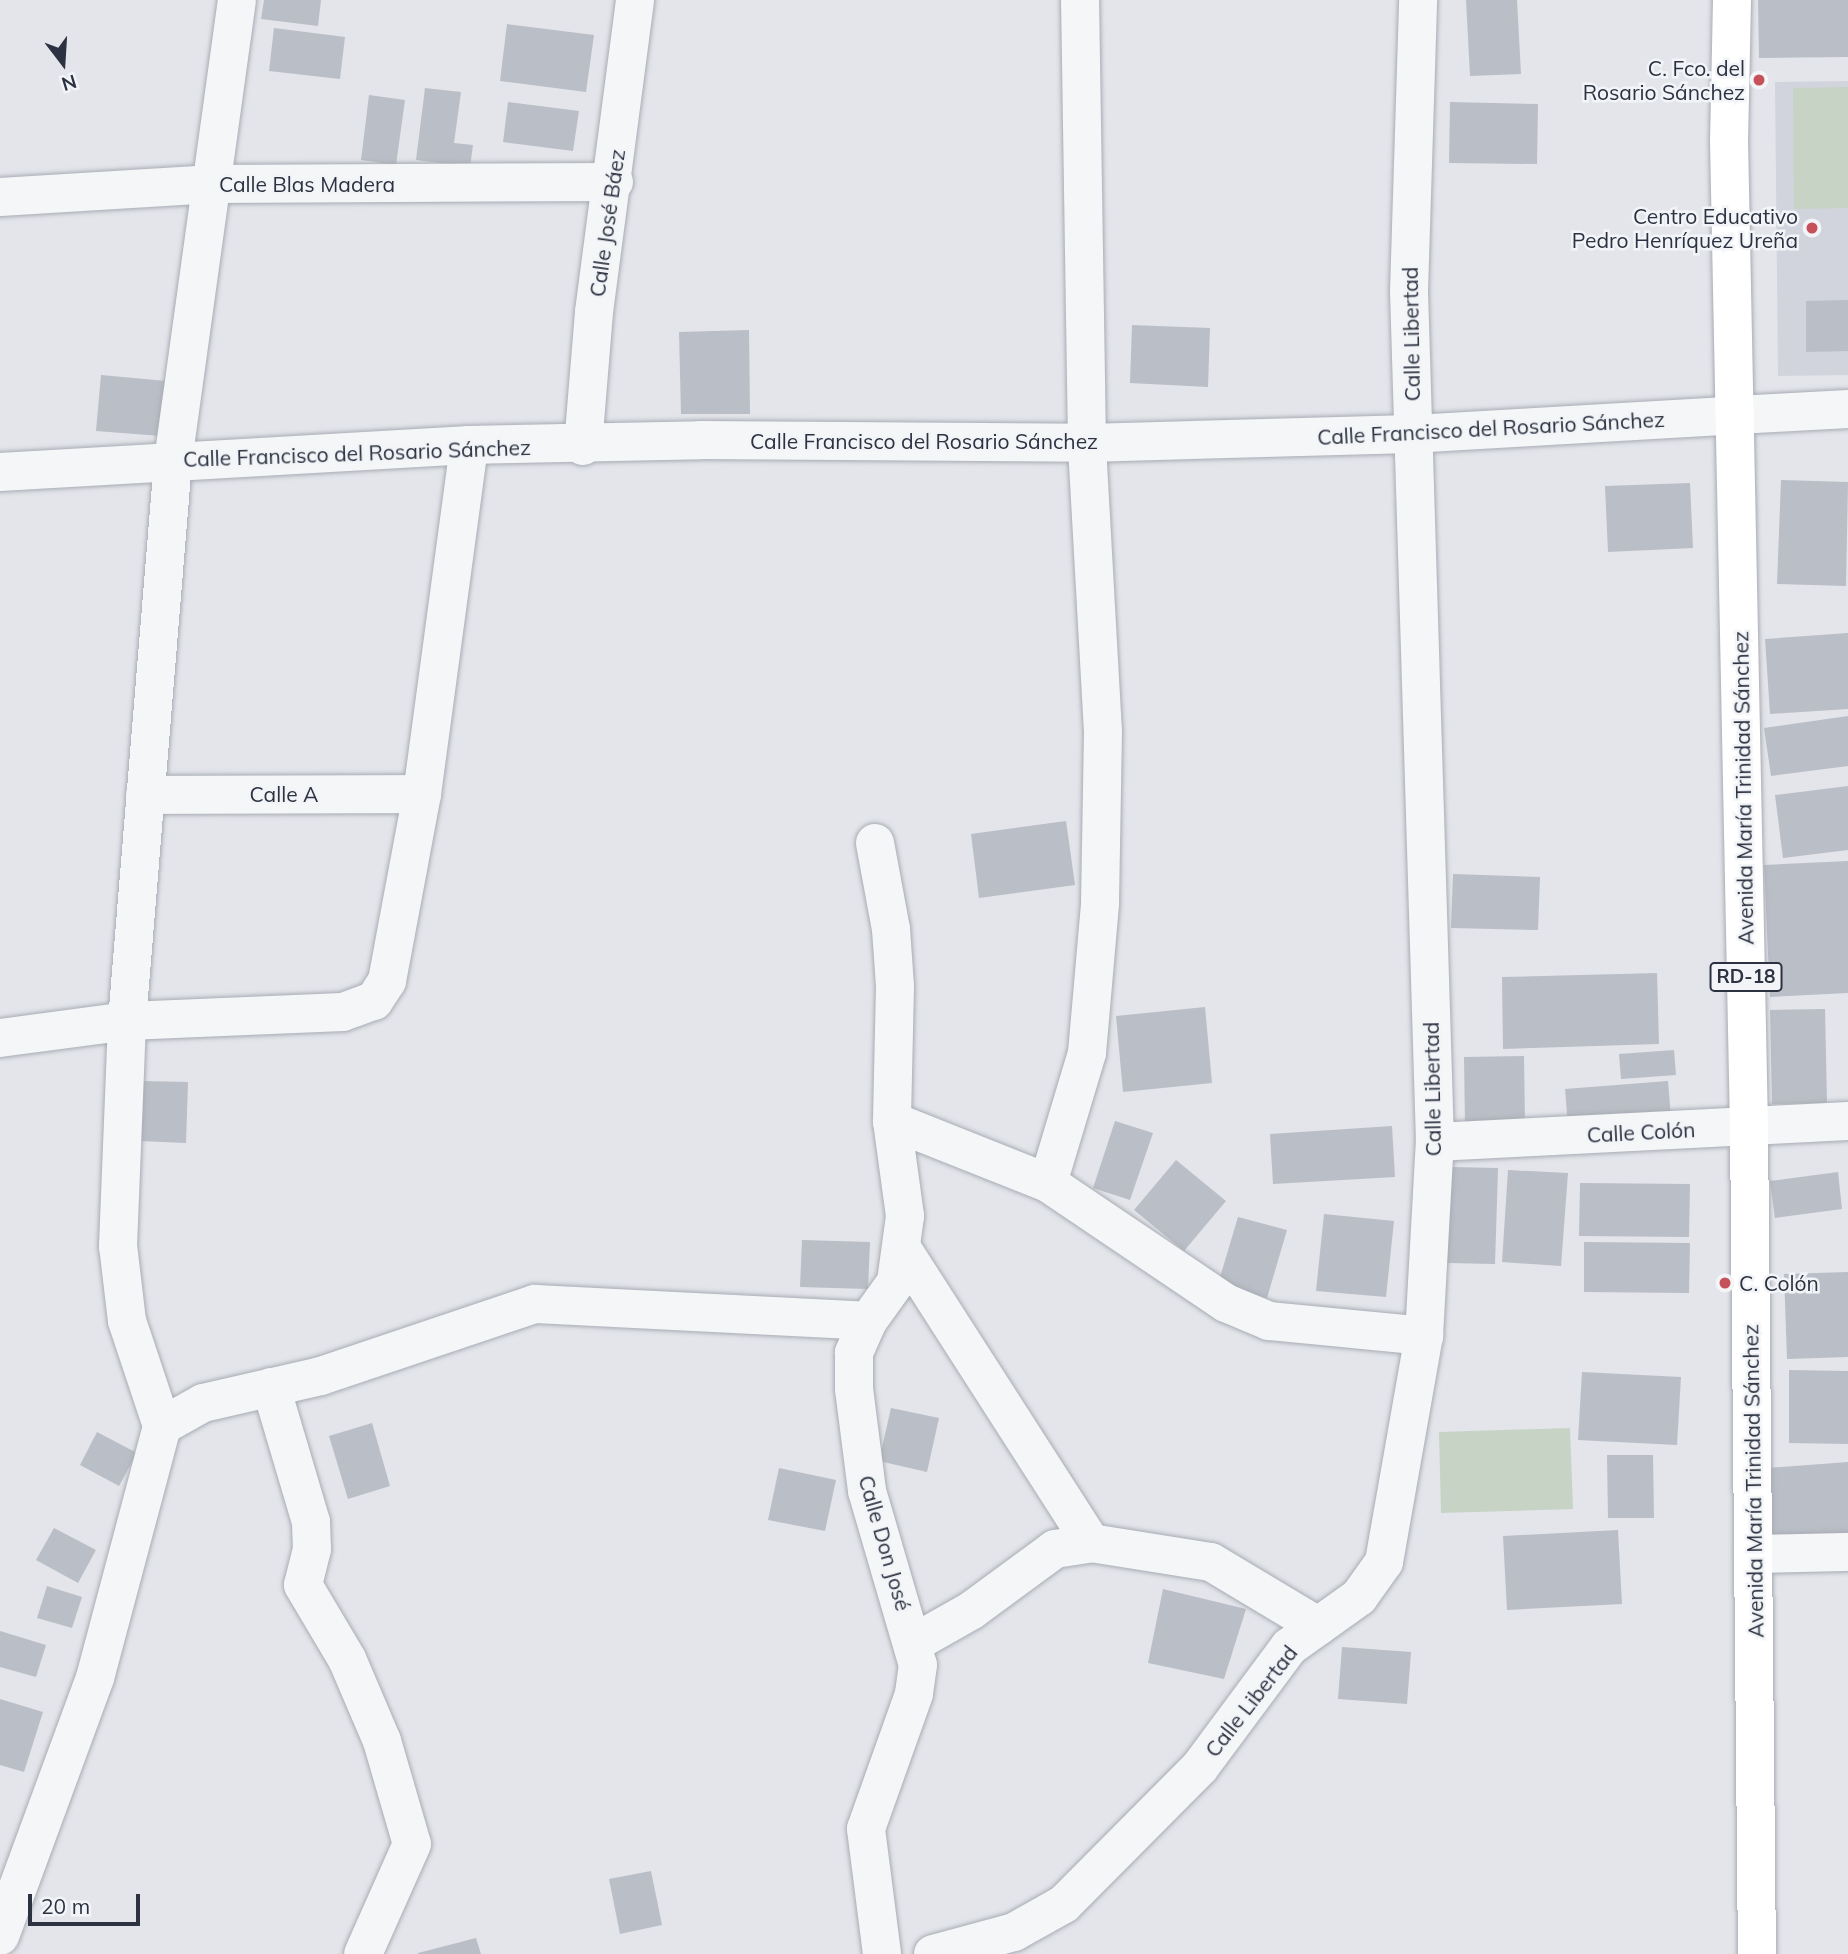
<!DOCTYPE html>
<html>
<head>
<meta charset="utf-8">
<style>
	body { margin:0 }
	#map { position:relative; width:1848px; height:1954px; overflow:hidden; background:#e3e5ea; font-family:Mulish,sans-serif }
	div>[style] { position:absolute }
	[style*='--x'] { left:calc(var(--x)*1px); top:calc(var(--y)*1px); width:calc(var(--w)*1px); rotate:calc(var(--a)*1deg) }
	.built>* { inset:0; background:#d1d4dc }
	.green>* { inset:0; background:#c7d3c5 }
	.building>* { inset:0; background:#babec6 }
	.roads { filter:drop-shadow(0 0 2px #a8acb4) drop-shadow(0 0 2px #a8acb4) }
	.minor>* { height:38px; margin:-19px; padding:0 19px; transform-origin:19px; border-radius:19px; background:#f5f6f8 }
	.tertiary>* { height:38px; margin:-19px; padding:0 19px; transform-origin:19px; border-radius:19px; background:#f5f6f8 }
	.primary>* { height:38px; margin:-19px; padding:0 19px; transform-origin:19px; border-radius:19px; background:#fff }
	.dots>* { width:19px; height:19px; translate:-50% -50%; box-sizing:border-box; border:4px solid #f2f4f7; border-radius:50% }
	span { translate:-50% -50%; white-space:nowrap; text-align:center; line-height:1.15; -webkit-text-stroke:5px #f2f4f7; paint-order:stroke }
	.shield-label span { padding:2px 5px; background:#f2f4f7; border:2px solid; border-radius:5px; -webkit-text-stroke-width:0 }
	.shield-label { font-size:19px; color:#2c3241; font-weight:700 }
	.poi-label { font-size:21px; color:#2c3241 }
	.right { translate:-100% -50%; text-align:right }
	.left { translate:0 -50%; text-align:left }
	.street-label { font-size:21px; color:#2c3241 }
	.north { position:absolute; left:28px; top:28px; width:70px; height:70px; -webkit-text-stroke:5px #f2f4f7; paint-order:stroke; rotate:163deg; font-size:19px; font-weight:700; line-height:28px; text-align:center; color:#2c3241 }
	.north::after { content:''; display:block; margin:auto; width:24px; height:32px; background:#2c3241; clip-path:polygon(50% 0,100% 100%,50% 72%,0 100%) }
	.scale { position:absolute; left:28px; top:1894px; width:112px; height:32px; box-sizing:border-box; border:4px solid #2c3241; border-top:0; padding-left:9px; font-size:21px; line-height:24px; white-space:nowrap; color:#2c3241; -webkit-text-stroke:5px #f2f4f7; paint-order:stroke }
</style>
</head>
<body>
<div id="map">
	<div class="built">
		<div style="clip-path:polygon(1848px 81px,1848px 375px,1778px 376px,1775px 82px)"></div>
	</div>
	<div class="green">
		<div style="clip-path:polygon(1848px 87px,1848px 208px,1794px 209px,1793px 88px)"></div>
		<div style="clip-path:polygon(1570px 1428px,1573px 1509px,1441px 1513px,1439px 1432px)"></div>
	</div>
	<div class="building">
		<div style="clip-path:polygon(264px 0,321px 0,318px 26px,261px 19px)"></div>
		<div style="clip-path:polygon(1466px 0,1517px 0,1521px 74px,1470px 76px)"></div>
		<div style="clip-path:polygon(1758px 0,1848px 0,1848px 57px,1759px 58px)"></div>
		<div style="clip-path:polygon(507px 24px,594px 35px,586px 92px,500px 81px)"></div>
		<div style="clip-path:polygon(274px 28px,345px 37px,340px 79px,269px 71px)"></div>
		<div style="clip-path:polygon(425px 88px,461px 92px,454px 143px,473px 145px,470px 167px,416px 160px)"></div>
		<div style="clip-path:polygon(369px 95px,405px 100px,396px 165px,361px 160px)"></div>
		<div style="clip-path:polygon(508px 102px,579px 111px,573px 151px,503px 142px)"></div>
		<div style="clip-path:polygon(1450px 102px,1538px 104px,1537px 164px,1449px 163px)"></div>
		<div style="clip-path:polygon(1848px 300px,1848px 351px,1806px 352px,1806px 301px)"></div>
		<div style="clip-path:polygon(1132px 325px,1210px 328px,1208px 387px,1130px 383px)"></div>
		<div style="clip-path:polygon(749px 330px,750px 414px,681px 414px,679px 332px)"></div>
		<div style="clip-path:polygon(101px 375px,166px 381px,161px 436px,96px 431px)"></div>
		<div style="clip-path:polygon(1781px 480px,1848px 482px,1846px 586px,1777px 584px)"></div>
		<div style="clip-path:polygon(1690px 483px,1693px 548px,1608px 552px,1605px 486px)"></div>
		<div style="clip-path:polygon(1848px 633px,1848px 709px,1770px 714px,1765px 639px)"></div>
		<div style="clip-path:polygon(1848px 716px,1848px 766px,1771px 776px,1764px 728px)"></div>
		<div style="clip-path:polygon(1848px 786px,1848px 850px,1783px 858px,1775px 795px)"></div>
		<div style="clip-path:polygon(1066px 821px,1075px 885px,979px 898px,971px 834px)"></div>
		<div style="clip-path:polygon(1848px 861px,1848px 993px,1770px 997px,1764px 865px)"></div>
		<div style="clip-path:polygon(1453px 874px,1540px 877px,1538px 930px,1451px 928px)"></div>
		<div style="clip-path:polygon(1657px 973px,1659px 1044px,1503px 1049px,1502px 977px)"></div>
		<div style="clip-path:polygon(1205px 1007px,1212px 1083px,1123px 1092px,1116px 1016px)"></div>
		<div style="clip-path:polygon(1825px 1009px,1827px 1103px,1772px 1104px,1770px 1010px)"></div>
		<div style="clip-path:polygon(1674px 1050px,1676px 1075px,1621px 1079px,1619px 1054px)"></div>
		<div style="clip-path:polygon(1524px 1056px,1525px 1124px,1465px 1125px,1464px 1057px)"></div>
		<div style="clip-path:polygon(142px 1081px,188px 1082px,186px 1143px,140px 1141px)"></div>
		<div style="clip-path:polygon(1668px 1081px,1671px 1118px,1568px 1126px,1565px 1089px)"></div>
		<div style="clip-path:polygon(1115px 1121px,1153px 1133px,1130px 1200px,1093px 1188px)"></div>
		<div style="clip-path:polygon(1392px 1126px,1395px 1177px,1273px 1184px,1270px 1134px)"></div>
		<div style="clip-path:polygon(1176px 1160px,1226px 1201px,1184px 1251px,1134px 1210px)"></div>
		<div style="clip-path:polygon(1451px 1167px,1498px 1168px,1495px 1264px,1447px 1263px)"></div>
		<div style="clip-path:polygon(1508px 1170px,1568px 1173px,1561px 1266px,1502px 1262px)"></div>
		<div style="clip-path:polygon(1838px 1172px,1842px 1209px,1775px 1218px,1770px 1181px)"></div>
		<div style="clip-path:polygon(1580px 1183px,1690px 1184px,1689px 1237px,1579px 1236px)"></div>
		<div style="clip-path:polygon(1324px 1214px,1394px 1221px,1386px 1297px,1316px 1291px)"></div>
		<div style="clip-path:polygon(1238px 1217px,1287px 1230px,1267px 1298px,1218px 1284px)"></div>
		<div style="clip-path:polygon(802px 1240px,870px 1242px,868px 1289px,800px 1287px)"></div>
		<div style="clip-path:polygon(1584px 1242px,1690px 1243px,1689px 1293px,1584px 1292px)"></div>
		<div style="clip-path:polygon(1848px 1272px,1848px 1357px,1787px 1359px,1784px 1274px)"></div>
		<div style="clip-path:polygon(1789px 1370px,1848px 1371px,1848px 1444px,1789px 1443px)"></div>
		<div style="clip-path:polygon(1582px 1372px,1681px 1377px,1677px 1445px,1578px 1440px)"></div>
		<div style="clip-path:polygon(891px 1408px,939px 1418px,927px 1472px,879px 1461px)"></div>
		<div style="clip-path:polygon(372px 1423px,390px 1486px,348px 1499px,329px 1436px)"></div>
		<div style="clip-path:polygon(97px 1432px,137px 1453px,119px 1486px,80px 1465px)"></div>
		<div style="clip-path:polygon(1607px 1455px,1653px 1455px,1654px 1518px,1608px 1518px)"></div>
		<div style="clip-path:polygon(1848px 1462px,1848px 1536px,1772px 1541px,1768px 1468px)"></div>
		<div style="clip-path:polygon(779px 1468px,836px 1480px,825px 1531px,768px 1520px)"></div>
		<div style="clip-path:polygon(54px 1528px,96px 1550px,78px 1583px,36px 1560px)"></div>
		<div style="clip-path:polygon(1618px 1530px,1622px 1604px,1507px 1610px,1503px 1536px)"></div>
		<div style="clip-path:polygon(47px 1586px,82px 1597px,72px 1628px,37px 1618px)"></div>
		<div style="clip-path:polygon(1163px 1589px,1246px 1609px,1224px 1679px,1148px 1663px)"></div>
		<div style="clip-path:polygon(0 1631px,46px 1645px,36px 1677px,0 1667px)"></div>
		<div style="clip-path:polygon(1342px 1647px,1411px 1652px,1407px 1704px,1338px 1699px)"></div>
		<div style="clip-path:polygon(0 1699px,43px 1712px,24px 1772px,0 1765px)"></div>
		<div style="clip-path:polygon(651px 1871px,662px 1925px,620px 1934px,609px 1879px)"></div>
		<div style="clip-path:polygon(476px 1938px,481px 1954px,418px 1954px,418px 1953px)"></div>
	</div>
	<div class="roads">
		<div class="minor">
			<div style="--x:0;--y:197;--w:214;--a:-3.5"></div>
			<div style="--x:214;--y:184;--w:400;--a:-0.3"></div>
			<div style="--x:1737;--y:415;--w:111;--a:-3.1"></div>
			<div style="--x:583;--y:446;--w:134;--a:-85.3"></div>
			<div style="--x:594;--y:312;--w:315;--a:-82.5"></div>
			<div style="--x:145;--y:795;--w:277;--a:-0.2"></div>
			<div style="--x:875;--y:843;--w:87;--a:79.5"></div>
			<div style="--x:891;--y:929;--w:57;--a:86"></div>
			<div style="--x:895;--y:986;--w:135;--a:91.3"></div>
			<div style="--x:892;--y:1121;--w:96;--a:82.2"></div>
			<div style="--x:905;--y:1216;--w:67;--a:97.8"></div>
			<div style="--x:896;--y:1282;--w:48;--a:125.7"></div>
			<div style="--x:868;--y:1321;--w:35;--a:114"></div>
			<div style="--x:854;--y:1353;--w:36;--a:90"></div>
			<div style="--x:854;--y:1389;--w:103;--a:82.7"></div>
			<div style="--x:867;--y:1491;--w:181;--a:73.7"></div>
			<div style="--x:918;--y:1665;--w:29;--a:98"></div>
			<div style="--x:914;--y:1694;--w:143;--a:109.6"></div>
			<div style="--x:866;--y:1829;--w:126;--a:82.7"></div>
			<div style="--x:0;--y:1038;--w:128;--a:-7.6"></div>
			<div style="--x:127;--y:1021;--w:216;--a:-2.4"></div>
			<div style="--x:343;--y:1012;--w:33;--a:-20"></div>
			<div style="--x:374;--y:1001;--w:24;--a:-57"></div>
			<div style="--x:387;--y:981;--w:190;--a:-79.4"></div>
			<div style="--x:422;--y:794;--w:352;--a:-82.3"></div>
			<div style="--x:892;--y:1121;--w:168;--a:21.7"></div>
			<div style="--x:1048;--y:1183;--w:215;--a:34"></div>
			<div style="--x:1226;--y:1303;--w:47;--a:22.7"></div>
			<div style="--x:1269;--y:1321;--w:156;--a:5.5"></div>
			<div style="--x:1435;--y:1142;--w:414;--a:-2.9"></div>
			<div style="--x:1048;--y:1183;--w:136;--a:-73.3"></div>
			<div style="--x:1087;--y:1053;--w:151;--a:-85"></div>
			<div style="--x:1100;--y:903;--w:171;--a:-89"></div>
			<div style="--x:1103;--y:732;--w:289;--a:-93.2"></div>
			<div style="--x:1087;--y:443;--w:443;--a:-90.9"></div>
			<div style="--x:903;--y:1250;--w:348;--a:57.3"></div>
			<div style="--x:271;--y:1387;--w:141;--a:73.5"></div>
			<div style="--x:311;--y:1522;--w:27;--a:88"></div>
			<div style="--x:312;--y:1549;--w:37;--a:104"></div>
			<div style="--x:303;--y:1585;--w:86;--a:59.3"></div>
			<div style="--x:347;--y:1659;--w:89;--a:66.9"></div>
			<div style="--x:382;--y:1741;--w:107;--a:73.8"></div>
			<div style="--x:412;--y:1844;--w:120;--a:114"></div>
			<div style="--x:162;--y:1426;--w:47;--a:-29.3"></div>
			<div style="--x:203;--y:1403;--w:121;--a:-12.9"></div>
			<div style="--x:321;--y:1376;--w:226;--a:-18.6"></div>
			<div style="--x:535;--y:1304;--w:333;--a:2.9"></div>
			<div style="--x:1753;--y:1554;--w:95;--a:-1.2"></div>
			<div style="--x:914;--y:1643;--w:67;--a:-29.6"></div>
			<div style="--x:972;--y:1610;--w:103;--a:-36.3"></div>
			<div style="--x:1055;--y:1549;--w:36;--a:-9"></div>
			<div style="--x:1091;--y:1543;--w:121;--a:9"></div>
			<div style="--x:1211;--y:1562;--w:125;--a:30.9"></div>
			<div style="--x:0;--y:1936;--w:275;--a:-69.8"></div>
			<div style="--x:95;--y:1678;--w:261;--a:-75.1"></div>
			<div style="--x:162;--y:1426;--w:111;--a:-108.4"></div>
			<div style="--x:127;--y:1321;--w:76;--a:-96.8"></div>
			<div style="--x:118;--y:1246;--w:225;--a:-87.7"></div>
			<div style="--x:127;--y:1021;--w:562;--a:-85.3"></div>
			<div style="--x:173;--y:461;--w:465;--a:-82.1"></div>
			<div style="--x:933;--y:1954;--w:84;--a:-15.2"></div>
			<div style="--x:1014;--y:1932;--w:57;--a:-29.2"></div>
			<div style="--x:1064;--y:1904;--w:193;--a:-45.2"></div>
			<div style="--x:1200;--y:1767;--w:149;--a:-53.4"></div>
			<div style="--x:1289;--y:1647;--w:86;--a:-35.5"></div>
			<div style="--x:1359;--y:1597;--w:43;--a:-54.5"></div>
			<div style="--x:1384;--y:1562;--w:230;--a:-80"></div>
			<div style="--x:1424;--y:1336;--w:194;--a:-86.8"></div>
			<div style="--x:1435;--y:1142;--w:851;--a:-91.75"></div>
			<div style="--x:1409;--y:291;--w:291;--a:-88.2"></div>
		</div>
		<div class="tertiary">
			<div style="--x:0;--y:472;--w:470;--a:-3.3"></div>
			<div style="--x:469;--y:445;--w:232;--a:-1.2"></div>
			<div style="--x:701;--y:440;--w:386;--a:0.4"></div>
			<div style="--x:1087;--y:443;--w:325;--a:-1.6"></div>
			<div style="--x:1412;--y:434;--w:326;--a:-3.3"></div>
		</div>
		<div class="primary">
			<div style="--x:1732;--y:0;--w:140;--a:91.2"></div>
			<div style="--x:1729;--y:140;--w:987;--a:88.84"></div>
			<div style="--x:1749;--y:1127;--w:827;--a:89.45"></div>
		</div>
	</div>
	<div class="dots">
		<div style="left:1759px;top:80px;background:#c5525a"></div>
		<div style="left:1812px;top:228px;background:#c5525a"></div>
		<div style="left:1725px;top:1283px;background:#c5525a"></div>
	</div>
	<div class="shield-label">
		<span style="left:1746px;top:977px">RD-18</span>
	</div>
	<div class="poi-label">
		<span class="right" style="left:1745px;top:80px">C. Fco. del<br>Rosario Sánchez</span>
		<span class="right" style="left:1798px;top:228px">Centro Educativo<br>Pedro Henríquez Ureña</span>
		<span class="left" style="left:1739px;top:1283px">C. Colón</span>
	</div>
	<div class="street-label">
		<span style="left:307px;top:184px">Calle Blas Madera</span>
		<span style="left:607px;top:223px;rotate:-82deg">Calle José Báez</span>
		<span style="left:1411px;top:334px;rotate:-91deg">Calle Libertad</span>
		<span style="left:1491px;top:428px;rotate:-3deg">Calle Francisco del Rosario Sánchez</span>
		<span style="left:924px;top:441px">Calle Francisco del Rosario Sánchez</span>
		<span style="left:357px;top:453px;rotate:-2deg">Calle Francisco del Rosario Sánchez</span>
		<span style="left:1743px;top:788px;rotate:-91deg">Avenida María Trinidad Sánchez</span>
		<span style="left:284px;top:794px">Calle A</span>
		<span style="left:1432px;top:1089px;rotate:-91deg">Calle Libertad</span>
		<span style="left:1641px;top:1132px;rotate:-3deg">Calle Colón</span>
		<span style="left:1753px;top:1481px;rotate:-91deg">Avenida María Trinidad Sánchez</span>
		<span style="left:885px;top:1543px;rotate:74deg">Calle Don José</span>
		<span style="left:1251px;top:1701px;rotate:-52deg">Calle Libertad</span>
	</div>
	<div class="north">N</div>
	<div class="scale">20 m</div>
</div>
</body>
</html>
